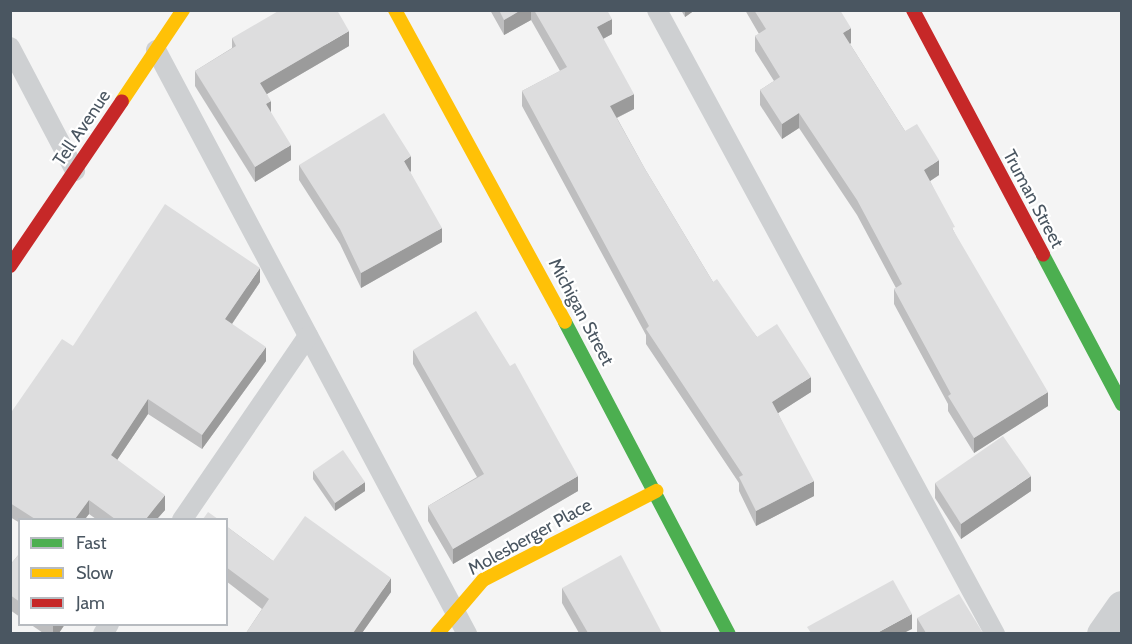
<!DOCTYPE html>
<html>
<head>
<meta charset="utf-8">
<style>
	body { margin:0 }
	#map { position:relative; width:1132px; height:644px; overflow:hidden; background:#f4f4f4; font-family:Cabin,sans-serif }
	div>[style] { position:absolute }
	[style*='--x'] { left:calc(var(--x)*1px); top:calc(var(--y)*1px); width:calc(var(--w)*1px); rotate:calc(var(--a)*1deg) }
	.lane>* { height:20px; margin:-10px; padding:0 10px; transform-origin:10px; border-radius:10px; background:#ced0d2 }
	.street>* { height:33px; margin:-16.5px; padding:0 16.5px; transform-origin:16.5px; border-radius:16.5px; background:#ced0d2 }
	.fast>* { height:14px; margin:-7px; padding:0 7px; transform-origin:7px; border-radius:7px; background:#4caf50 }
	.slow>* { height:14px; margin:-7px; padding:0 7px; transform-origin:7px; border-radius:7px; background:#ffc107 }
	.jam>* { height:14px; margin:-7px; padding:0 7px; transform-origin:7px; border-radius:7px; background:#c62828 }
	.wall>* { inset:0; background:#bebebf }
	.shaded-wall>* { inset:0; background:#9b9b9b }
	.building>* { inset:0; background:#ddddde }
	span { translate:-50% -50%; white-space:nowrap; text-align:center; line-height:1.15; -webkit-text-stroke:4.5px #fff; paint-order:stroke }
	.street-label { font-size:18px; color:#4a5661 }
	.frame { position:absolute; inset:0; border:12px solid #4a5661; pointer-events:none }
	.legend { position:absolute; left:18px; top:518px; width:210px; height:108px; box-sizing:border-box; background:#fff; border:2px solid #b7bbc0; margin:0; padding:8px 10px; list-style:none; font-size:18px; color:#4a5661 }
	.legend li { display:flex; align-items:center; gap:12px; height:30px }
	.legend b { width:30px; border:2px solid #b7bbc0 }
</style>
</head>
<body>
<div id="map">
	<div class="lane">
		<div style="--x:657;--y:10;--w:710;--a:61.56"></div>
		<div style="--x:10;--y:47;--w:140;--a:62.3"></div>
		<div style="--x:156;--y:50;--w:662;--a:61.96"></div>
		<div style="--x:182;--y:520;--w:223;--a:-55.6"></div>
		<div style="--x:103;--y:634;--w:12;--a:-59"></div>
	</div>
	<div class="street">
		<div style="--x:1103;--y:634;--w:33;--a:-55"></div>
	</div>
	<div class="fast">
		<div style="--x:1043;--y:255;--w:169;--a:62.1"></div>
		<div style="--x:565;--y:322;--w:352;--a:62.3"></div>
	</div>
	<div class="slow">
		<div style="--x:395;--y:10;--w:355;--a:61.4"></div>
		<div style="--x:122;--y:101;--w:110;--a:-56.2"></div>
		<div style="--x:437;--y:634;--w:71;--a:-49.6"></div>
		<div style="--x:483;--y:580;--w:195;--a:-27.2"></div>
	</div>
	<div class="jam">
		<div style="--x:913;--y:10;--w:277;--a:62"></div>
		<div style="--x:10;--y:266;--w:199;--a:-55.8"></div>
	</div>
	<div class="wall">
		<div style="clip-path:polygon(490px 10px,607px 10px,612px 34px,603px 39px,634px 109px,617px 118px,645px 169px,713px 282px,757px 337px,811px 392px,778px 413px,814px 496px,756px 526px,739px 491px,739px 483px,646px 344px,646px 335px,522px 106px,522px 91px,560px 71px,531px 20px,504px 35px)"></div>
		<div style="clip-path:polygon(681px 10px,695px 10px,685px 17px)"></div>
		<div style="clip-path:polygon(745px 10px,840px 10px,851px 43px,850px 44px,905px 131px,939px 175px,930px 181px,955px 234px,1048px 406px,974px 453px,948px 411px,948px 404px,894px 304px,894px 289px,896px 288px,857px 215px,799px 128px,782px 139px,760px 105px,760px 90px,774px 81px,755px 51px,755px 36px,759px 34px)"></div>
		<div style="clip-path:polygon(232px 38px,349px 46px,267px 94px,271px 113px,291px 160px,255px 182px,195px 86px,195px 71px,232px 48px)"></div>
		<div style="clip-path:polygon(299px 165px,411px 171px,410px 172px,442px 242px,361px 288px,340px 244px,299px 180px)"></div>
		<div style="clip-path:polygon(260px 282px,232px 324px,266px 361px,202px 449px,148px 414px,117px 460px,165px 510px,157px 519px,96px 519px,89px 514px,85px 519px,20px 519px,20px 523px,10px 517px,10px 414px,73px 346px)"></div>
		<div style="clip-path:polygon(413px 350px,578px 491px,453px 564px,428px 521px,428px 506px,477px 477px,413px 364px)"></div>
		<div style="clip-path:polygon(313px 471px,365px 491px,335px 511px,313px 479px)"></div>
		<div style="clip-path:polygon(935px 483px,1031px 491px,961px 539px,935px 498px)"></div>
		<div style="clip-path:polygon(226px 526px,273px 561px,391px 592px,362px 633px,246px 633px,262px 609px,226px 581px)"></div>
		<div style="clip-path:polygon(20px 553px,20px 617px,10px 610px,10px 565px)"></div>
		<div style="clip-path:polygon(562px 588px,662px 633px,579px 633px,562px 603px)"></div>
		<div style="clip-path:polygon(917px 618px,983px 633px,917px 633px)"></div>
		<div style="clip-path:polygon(30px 624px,65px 624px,59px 633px,43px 633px)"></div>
	</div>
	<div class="shaded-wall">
		<div style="clip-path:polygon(521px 10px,531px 10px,531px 20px,504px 35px,504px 20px)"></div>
		<div style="clip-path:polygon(685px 10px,695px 10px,685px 17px)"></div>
		<div style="clip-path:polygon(612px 19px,612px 34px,597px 42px,597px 27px)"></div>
		<div style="clip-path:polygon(851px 28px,851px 43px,843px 48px,843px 33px)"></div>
		<div style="clip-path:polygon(349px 31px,349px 46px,260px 98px,260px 83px)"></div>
		<div style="clip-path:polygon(634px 94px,634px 109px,610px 121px,610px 106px)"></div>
		<div style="clip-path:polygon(271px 101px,271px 116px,266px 104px)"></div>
		<div style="clip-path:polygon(799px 113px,799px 128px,782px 139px,782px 124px)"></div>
		<div style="clip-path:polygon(291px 145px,291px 160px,255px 182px,255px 167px)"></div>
		<div style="clip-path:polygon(411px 156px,411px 171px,404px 176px,404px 161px)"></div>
		<div style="clip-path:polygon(939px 160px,939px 175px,924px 185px,924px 170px)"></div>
		<div style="clip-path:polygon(442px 228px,442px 242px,361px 288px,361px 273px)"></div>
		<div style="clip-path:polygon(260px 268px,260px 282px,225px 334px,225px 319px)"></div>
		<div style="clip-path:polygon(266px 347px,266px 361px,202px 449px,202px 435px)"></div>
		<div style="clip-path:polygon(811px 377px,811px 392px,772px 417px,772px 402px)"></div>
		<div style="clip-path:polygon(1048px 392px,1048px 406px,974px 453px,974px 438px)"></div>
		<div style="clip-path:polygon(148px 399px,148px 414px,111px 469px,111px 455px)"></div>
		<div style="clip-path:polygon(578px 476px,578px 491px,453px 564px,453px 549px)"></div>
		<div style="clip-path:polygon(1031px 476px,1031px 491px,961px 539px,961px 524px)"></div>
		<div style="clip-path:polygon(814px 481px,814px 496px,756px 526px,756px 511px)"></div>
		<div style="clip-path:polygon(365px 482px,365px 491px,335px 511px,335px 503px)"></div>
		<div style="clip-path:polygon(165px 495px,165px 510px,157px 519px,146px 519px)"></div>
		<div style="clip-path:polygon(89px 500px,89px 514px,85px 519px,75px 519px)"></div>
		<div style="clip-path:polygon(391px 578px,391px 592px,362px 633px,353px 633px)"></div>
		<div style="clip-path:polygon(912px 614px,912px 629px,904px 633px,877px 633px)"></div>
		<div style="clip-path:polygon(54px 624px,65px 624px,59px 633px,53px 633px,53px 626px)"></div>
	</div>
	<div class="building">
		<div style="clip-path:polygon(280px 10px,337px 10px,349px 31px,260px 83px,271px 101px,266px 104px,291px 145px,255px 167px,195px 71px,236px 46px,232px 38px)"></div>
		<div style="clip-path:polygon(499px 10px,521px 10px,504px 20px)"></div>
		<div style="clip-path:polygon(534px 10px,607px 10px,612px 19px,597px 27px,634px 94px,610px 106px,645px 169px,713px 282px,717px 279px,757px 337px,777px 324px,811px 377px,772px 402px,814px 481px,756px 511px,739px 477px,743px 475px,646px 329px,649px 326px,522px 91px,567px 67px)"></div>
		<div style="clip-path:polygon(754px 10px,840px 10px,851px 28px,843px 33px,905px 131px,917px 124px,939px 160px,924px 170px,955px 227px,952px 228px,1048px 392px,974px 438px,948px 396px,951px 394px,894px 289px,902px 284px,857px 200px,799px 113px,782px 124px,760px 90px,780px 77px,755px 36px,766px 29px)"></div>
		<div style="clip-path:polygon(384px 113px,411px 156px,404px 161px,442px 228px,361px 273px,340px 229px,299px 165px)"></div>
		<div style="clip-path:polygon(165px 204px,260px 268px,225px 319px,266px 347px,202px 435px,148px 399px,111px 455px,165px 495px,146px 519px,115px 519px,89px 500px,75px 519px,35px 519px,10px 503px,10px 414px,62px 339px,73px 346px)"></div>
		<div style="clip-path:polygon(476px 311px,510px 366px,515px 363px,578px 476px,453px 549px,428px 506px,484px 474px,413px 350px)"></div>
		<div style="clip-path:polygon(1003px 436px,1031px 476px,961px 524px,935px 483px)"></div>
		<div style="clip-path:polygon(343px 450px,365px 482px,335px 503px,313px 471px)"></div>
		<div style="clip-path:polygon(208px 512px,218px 519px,203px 519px)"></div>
		<div style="clip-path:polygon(305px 516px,391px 578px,353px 633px,246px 633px,269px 599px,226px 567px,226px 526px,273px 561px)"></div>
		<div style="clip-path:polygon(20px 553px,20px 602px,10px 595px,10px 565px)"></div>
		<div style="clip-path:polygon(621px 555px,662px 633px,588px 633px,562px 588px)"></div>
		<div style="clip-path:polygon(893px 580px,912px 614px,877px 633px,811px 633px,807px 627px)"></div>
		<div style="clip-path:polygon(959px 594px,983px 633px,926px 633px,917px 618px)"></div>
	</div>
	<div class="street-label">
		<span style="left:82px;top:128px;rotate:-56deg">Tell Avenue</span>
		<span style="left:1033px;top:199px;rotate:62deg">Truman Street</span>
		<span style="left:581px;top:312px;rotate:62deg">Michigan Street</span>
		<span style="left:530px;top:537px;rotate:-29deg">Molesberger Place</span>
	</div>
	<div class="frame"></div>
	<ul class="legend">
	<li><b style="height:8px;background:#4caf50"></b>Fast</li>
	<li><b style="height:8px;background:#ffc107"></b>Slow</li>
	<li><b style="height:8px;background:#c62828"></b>Jam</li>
	</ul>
</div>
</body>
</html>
